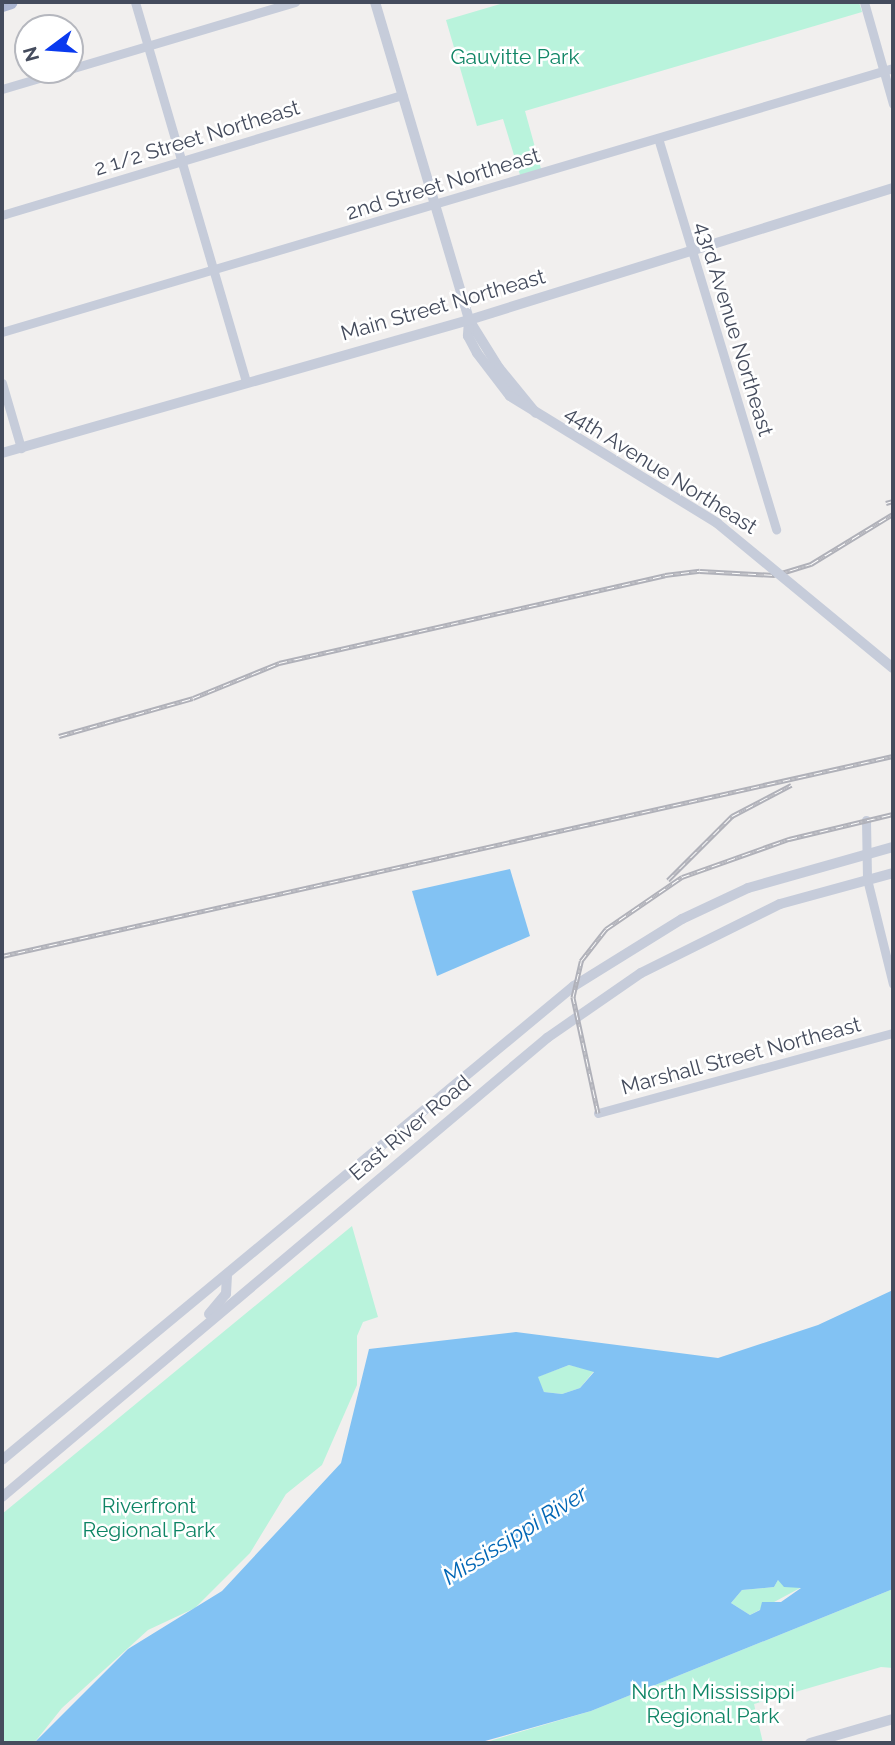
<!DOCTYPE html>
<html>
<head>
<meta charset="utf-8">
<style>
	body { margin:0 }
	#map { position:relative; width:895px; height:1745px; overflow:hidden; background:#f1efee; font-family:Raleway,sans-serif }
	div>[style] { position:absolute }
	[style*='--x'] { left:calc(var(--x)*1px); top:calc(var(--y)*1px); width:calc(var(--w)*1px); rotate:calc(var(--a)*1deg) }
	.green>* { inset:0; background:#b9f3dc }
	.water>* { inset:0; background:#82c2f3 }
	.minor>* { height:9px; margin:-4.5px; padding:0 4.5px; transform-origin:4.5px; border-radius:4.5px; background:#c6ccda }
	.tertiary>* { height:10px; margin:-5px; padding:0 5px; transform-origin:5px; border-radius:5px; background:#c6ccda }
	.primary>* { height:14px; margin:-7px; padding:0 7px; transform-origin:7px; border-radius:7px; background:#abb5d0 }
	.rail>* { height:5px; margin-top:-2.5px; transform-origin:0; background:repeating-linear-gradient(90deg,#fff 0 8px,#b0b1b9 0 16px); box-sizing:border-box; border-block:2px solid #b0b1b9 }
	.tertiary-bridge>* { height:10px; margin:-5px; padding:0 5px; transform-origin:5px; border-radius:5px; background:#c6ccda }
	span { translate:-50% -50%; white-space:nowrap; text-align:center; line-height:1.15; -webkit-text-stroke:5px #fff; paint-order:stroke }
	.park-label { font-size:21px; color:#0f8565 }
	.street-label { font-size:21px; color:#454c5d }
	.water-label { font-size:23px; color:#0066b5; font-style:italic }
	.frame { position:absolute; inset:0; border:4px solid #454c5d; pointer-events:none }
	.north { position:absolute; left:14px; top:14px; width:70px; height:70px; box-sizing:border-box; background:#fff; border:2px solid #b5b7be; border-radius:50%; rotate:254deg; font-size:19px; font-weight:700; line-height:28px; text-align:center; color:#454c5d }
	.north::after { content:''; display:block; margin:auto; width:24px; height:32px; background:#0a3aef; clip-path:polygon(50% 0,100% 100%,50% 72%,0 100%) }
</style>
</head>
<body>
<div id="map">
	<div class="green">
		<div style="clip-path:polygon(507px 2px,859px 2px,862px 12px,525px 111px,541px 169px,520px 175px,503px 119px,477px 126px,446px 20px)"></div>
		<div style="clip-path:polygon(352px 1226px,378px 1317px,363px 1322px,357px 1336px,357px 1385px,322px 1465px,286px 1494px,250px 1553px,195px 1608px,148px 1630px,62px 1708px,34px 1743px,2px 1743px,2px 1514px)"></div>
		<div style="clip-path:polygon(569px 1365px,594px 1371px,580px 1388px,562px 1394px,544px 1392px,537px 1377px)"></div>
		<div style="clip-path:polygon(778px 1580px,802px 1587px,750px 1615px,731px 1603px,742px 1590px,774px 1587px)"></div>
		<div style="clip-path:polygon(893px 1589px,893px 1668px,881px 1667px,754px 1704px,763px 1743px,483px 1743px,591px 1711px)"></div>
	</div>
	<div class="water">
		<div style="clip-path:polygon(510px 869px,530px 936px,437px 976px,412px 891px)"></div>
		<div style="clip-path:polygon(evenodd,893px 1290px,893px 1589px,591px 1711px,478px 1743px,34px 1743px,128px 1649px,222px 1591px,341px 1463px,369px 1349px,516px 1332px,718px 1358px,818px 1325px,893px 1290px,569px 1365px,594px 1372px,580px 1388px,562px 1394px,544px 1392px,538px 1377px,569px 1365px,893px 1290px,778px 1580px,784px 1587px,801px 1588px,781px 1602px,762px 1602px,760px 1610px,750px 1615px,731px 1603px,742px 1590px,774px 1587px,778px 1580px)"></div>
	</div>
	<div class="minor">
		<div style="--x:135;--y:2;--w:396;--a:73.7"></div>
		<div style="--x:864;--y:2;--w:106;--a:74.1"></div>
		<div style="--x:70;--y:69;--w:235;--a:-16.6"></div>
		<div style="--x:2;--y:89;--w:67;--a:-16.5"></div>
		<div style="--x:658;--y:138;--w:409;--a:73.2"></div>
		<div style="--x:2;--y:215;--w:418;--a:-16.7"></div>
		<div style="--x:2;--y:332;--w:929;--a:-16.5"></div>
		<div style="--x:2;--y:383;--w:68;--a:73.7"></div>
		<div style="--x:866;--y:820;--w:59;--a:89"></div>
		<div style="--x:867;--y:879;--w:108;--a:76.1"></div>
		<div style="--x:598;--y:1113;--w:306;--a:-15.2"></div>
	</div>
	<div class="tertiary">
		<div style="--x:375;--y:2;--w:332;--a:73.5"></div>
		<div style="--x:469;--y:320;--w:57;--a:58"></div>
		<div style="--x:499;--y:368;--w:58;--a:50.6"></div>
		<div style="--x:469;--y:320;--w:16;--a:94"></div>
		<div style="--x:468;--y:336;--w:19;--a:62"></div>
		<div style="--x:477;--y:353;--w:54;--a:52.5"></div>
		<div style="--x:510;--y:396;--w:243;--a:31.5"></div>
		<div style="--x:2;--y:453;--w:486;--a:-15.9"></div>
		<div style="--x:469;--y:320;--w:444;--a:-17.3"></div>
		<div style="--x:209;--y:1314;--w:26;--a:-50"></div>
		<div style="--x:226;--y:1294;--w:18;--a:-87"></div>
		<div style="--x:2;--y:1460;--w:743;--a:-39.65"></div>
		<div style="--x:574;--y:986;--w:127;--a:-31.8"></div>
		<div style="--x:682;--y:919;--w:73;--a:-25.2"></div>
		<div style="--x:748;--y:888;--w:151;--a:-15.8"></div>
		<div style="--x:2;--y:1497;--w:713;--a:-40.1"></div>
		<div style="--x:547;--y:1038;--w:114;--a:-34.7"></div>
		<div style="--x:641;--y:973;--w:155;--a:-26.4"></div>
		<div style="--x:780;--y:904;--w:117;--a:-15.3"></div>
		<div style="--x:810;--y:1743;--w:86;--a:-16.1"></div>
	</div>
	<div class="primary">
		<div style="--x:2;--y:5;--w:9;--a:-18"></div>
	</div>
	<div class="rail">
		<div style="--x:886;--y:503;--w:7;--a:-16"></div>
		<div style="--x:59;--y:736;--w:139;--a:-15.8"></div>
		<div style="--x:193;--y:698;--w:93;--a:-22.1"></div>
		<div style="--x:279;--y:663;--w:396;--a:-12.8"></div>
		<div style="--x:665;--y:575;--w:35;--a:-7"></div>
		<div style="--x:700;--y:571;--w:75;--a:3.1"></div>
		<div style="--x:775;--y:575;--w:38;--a:-17"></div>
		<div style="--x:811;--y:564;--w:96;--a:-31.4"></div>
		<div style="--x:668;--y:880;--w:91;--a:-45"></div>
		<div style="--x:732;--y:816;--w:67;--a:-27.7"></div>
		<div style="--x:2;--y:956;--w:913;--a:-12.65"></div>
		<div style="--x:598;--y:1113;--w:119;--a:-102.2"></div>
		<div style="--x:573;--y:997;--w:37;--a:-77"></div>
		<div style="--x:581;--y:961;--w:41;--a:-52"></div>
		<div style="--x:606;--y:929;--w:92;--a:-34.4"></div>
		<div style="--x:682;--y:877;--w:114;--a:-19.6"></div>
		<div style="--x:789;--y:839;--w:107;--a:-13.5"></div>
	</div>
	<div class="tertiary-bridge">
		<div style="--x:717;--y:523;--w:228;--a:39.5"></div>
	</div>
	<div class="park-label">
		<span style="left:515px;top:57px">Gauvitte Park</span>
		<span style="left:149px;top:1518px">Riverfront<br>Regional Park</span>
		<span style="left:713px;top:1704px">North Mississippi<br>Regional Park</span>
	</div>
	<div class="street-label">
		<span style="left:197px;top:138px;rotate:-17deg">2 1/2 Street Northeast</span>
		<span style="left:443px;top:184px;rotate:-17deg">2nd Street Northeast</span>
		<span style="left:443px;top:305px;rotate:-16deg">Main Street Northeast</span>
		<span style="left:734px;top:329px;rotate:73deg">43rd Avenue Northeast</span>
		<span style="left:661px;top:470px;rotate:32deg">44th Avenue Northeast</span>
		<span style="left:741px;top:1056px;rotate:-15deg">Marshall Street Northeast</span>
		<span style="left:410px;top:1128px;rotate:-40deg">East River Road</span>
	</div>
	<div class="water-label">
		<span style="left:515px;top:1535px;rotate:-32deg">Mississippi River</span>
	</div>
	<div class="frame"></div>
	<div class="north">N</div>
</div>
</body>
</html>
